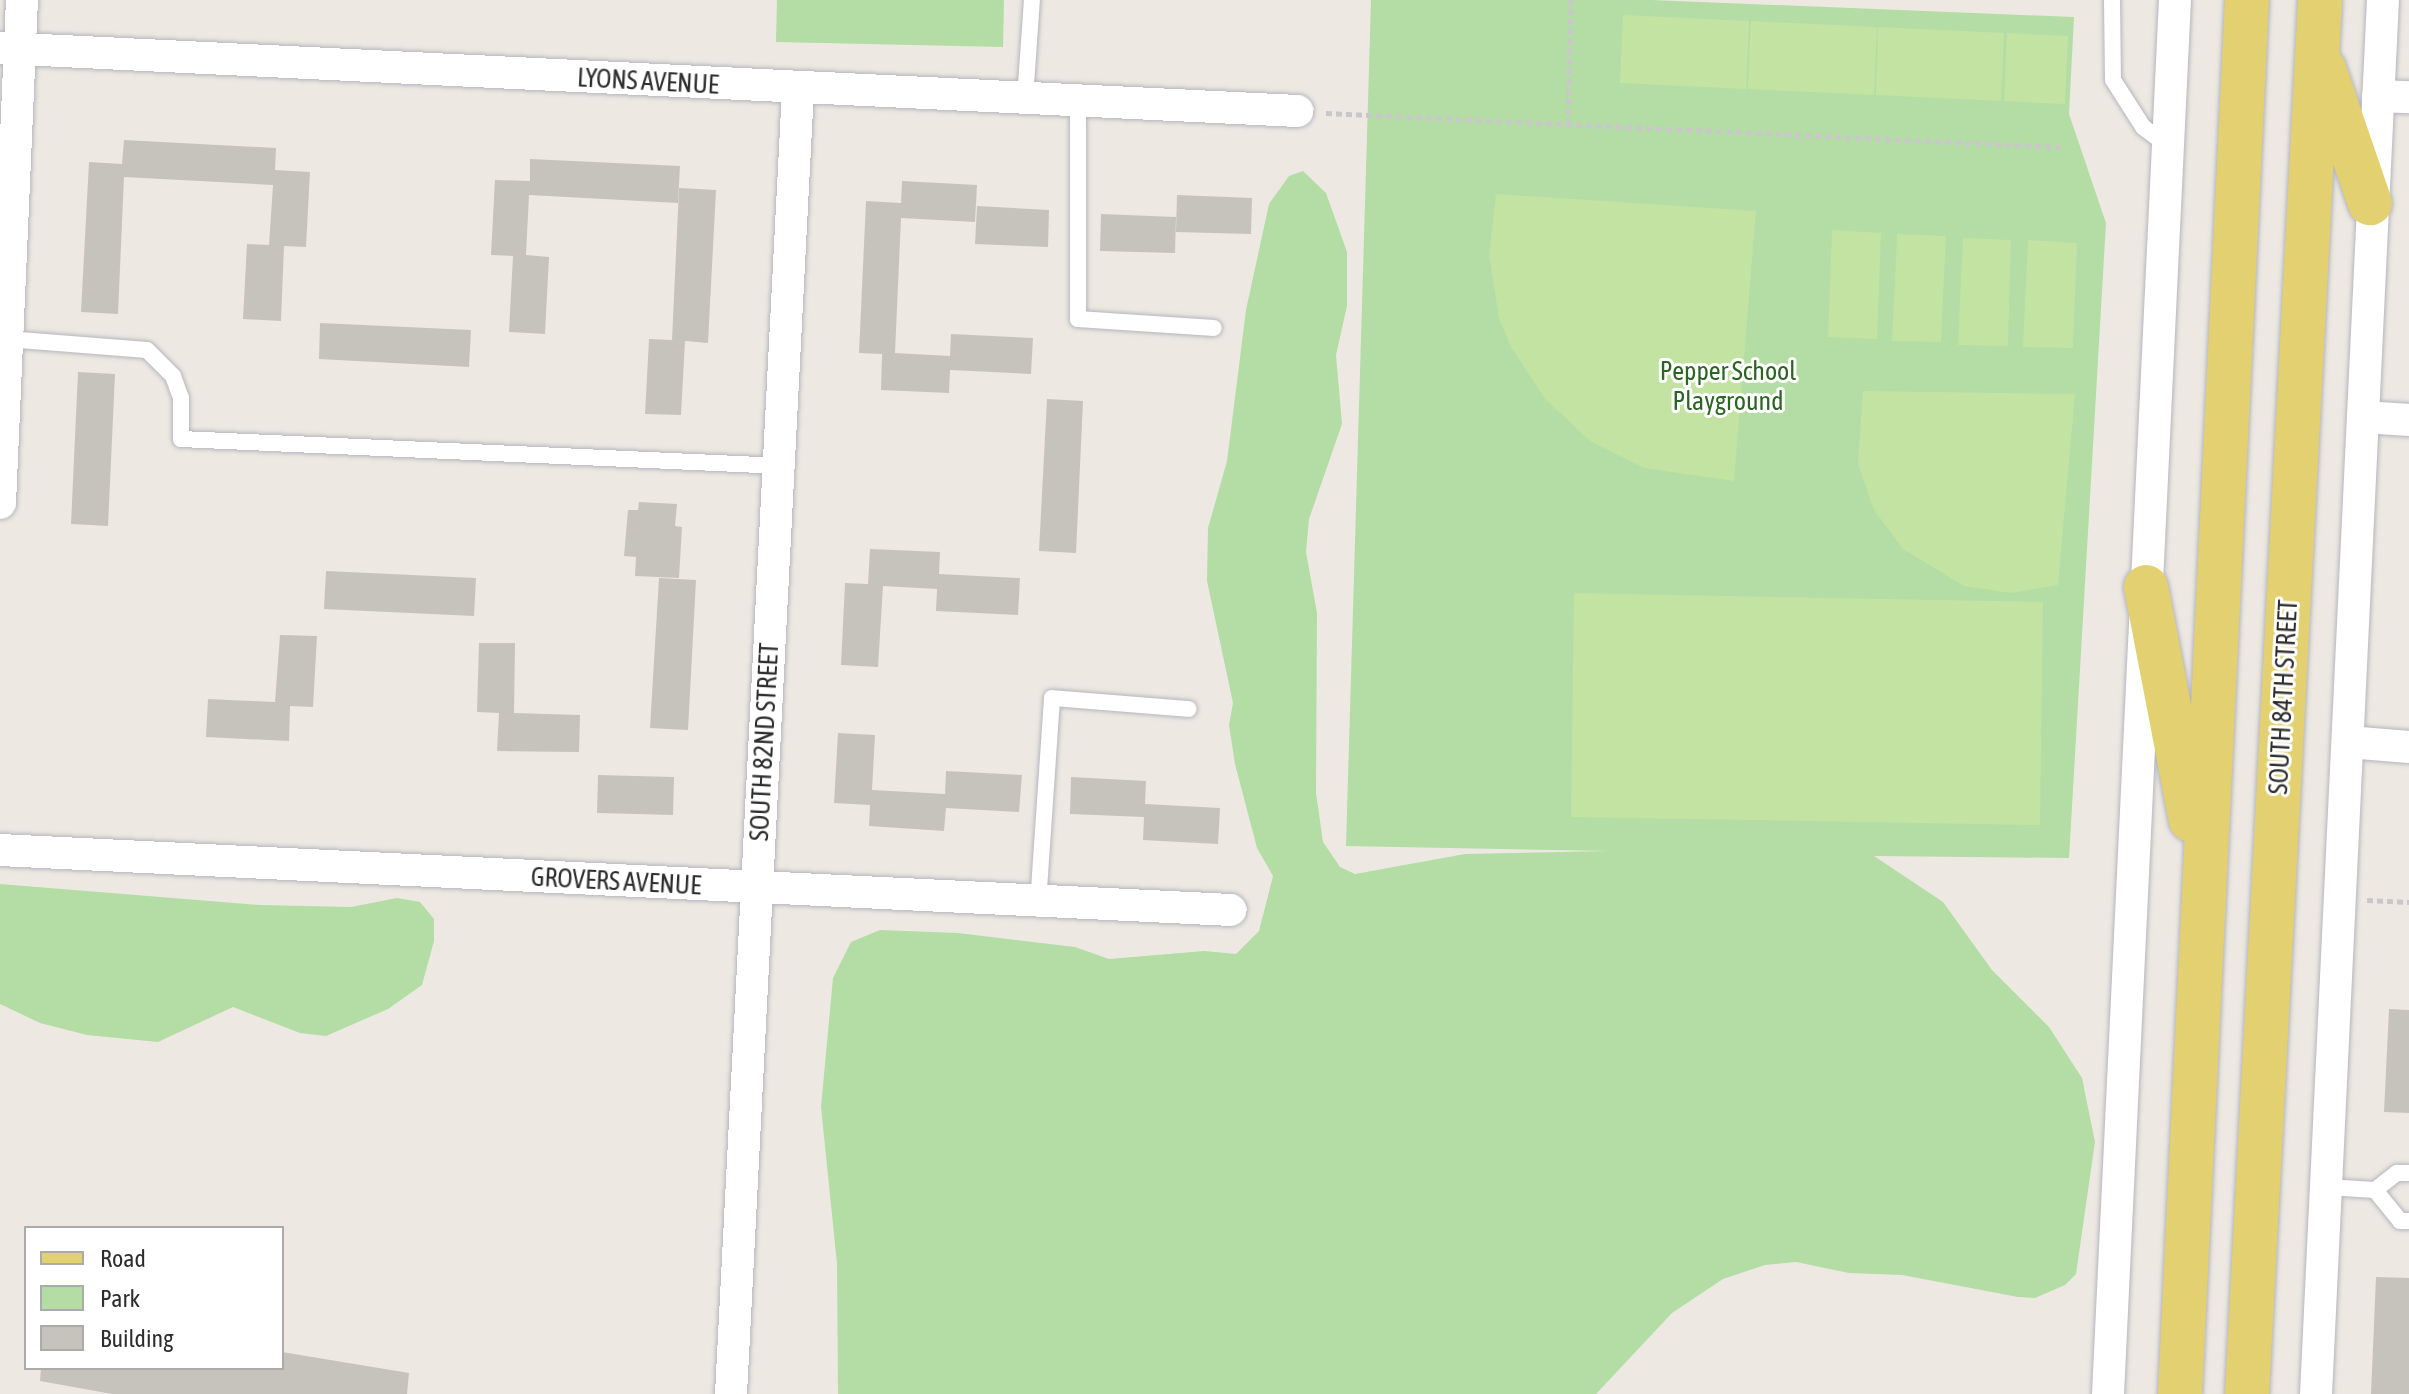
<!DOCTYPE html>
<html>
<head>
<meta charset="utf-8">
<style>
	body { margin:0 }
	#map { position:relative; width:2409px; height:1394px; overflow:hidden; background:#ede9e2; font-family:"Asap Condensed",sans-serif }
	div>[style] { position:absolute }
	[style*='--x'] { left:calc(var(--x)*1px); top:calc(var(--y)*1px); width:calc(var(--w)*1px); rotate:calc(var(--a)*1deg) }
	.green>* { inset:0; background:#b3dda4 }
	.pitch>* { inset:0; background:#c2e3a2 }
	.building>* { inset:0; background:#c6c3bd }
	.path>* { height:5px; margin-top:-2.5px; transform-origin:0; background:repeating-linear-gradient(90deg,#c8c8c8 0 6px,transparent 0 10px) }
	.roads { filter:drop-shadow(0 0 2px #b5b6bf) drop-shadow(0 0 2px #b5b6bf) }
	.service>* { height:16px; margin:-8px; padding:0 8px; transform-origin:8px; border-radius:8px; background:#fff }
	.minor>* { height:32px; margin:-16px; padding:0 16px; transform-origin:16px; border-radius:16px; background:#fff }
	.primary>* { height:44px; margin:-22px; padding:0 22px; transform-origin:22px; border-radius:22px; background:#e3d171 }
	span { translate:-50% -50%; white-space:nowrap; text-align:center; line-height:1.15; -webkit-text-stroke:6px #fff; paint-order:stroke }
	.street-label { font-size:26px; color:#2d2d2d }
	.park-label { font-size:26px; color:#2c6423 }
	.legend { position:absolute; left:24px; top:1226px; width:260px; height:144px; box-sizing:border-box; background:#fff; border:2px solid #ababab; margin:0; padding:10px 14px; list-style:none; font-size:24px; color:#2d2d2d }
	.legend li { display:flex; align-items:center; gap:16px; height:40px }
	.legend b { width:40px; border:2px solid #ababab }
</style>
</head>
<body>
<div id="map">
	<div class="green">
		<div style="clip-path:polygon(777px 0,1004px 0,1003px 47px,776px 42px)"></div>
		<div style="clip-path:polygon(1371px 0,1651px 0,2074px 17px,2069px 114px,2106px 223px,2069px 858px,1874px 856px,1943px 902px,1992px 970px,2049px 1027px,2082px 1078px,2095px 1142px,2076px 1274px,2065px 1285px,2035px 1298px,2018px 1297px,1902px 1275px,1849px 1273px,1796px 1262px,1765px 1265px,1723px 1279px,1672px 1313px,1596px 1394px,838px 1394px,837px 1264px,821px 1107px,833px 978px,851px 942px,880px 930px,958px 933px,1075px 947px,1109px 959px,1204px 951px,1236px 954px,1259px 931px,1273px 876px,1257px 848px,1235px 764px,1229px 725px,1233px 703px,1207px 581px,1208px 528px,1227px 461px,1246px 310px,1269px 204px,1289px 176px,1303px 171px,1326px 193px,1347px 252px,1347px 306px,1336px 355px,1342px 424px,1309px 519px,1306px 552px,1317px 613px,1316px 793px,1323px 842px,1340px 867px,1355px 874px,1465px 854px,1609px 851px,1346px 846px)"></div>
		<div style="clip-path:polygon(0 884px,260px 905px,351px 907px,397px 898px,420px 902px,434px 919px,434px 941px,422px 985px,388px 1009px,326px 1036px,300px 1033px,233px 1007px,158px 1042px,87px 1035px,40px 1023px,0 1004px)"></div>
	</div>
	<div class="pitch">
		<div style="clip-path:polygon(1623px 15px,1749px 21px,1746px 89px,1620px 83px)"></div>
		<div style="clip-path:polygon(1751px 21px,1877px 27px,1874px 95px,1748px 89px)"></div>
		<div style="clip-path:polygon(1878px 27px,2004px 33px,2001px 101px,1876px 95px)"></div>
		<div style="clip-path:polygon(2007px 33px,2068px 36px,2065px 104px,2004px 101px)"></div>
		<div style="clip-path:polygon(1496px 194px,1756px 211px,1734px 481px,1644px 468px,1590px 441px,1545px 399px,1511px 347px,1499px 318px,1489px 256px)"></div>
		<div style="clip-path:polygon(1832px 230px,1881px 233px,1877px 339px,1828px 337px)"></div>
		<div style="clip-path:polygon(1897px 234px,1946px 236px,1941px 342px,1892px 341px)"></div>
		<div style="clip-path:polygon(1963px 238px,2011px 240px,2008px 346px,1958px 345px)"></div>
		<div style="clip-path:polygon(2028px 240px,2077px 243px,2073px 348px,2023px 347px)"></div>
		<div style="clip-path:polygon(1863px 391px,2075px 394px,2058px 585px,2011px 593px,1964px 586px,1903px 549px,1874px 510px,1858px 464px)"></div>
		<div style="clip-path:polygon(1574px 593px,2043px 602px,2040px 825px,1571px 817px)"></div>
	</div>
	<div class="building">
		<div style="clip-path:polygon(124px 140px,276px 148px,275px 170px,310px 172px,306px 247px,284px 246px,281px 321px,243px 319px,247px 244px,269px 245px,273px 185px,124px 177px,118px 314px,81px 312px,89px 162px,122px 164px)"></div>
		<div style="clip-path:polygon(530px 159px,680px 166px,678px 203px,529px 195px,526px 255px,549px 257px,545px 334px,509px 332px,513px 256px,491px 255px,495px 180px,530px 181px)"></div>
		<div style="clip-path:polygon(902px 181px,977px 185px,975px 222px,901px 218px,895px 353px,950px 356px,951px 334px,1033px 338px,1031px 374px,950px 370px,949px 393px,881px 390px,882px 354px,859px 353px,866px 201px,901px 203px)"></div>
		<div style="clip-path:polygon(679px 188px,716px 190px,708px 343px,685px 341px,681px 415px,645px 414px,649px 339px,672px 340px)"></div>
		<div style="clip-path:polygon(1177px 195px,1252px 198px,1251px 234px,1176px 232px)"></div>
		<div style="clip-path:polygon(977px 206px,1049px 210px,1048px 247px,975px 244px)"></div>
		<div style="clip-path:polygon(1101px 214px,1176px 217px,1175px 253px,1100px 251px)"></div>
		<div style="clip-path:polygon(320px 323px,471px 330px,469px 367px,319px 359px)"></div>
		<div style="clip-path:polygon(78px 372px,115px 374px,108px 526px,71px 524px)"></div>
		<div style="clip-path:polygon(1047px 399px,1083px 401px,1076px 553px,1039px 551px)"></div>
		<div style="clip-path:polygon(639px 502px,677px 504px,675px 526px,682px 527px,679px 578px,635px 576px,636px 557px,624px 556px,628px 510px,638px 510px)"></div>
		<div style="clip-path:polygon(870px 549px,940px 552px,939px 574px,1020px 578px,1018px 615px,936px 611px,937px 589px,883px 586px,878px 667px,841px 665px,845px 583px,868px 584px)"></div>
		<div style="clip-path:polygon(326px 571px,476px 578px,474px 616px,324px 609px)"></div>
		<div style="clip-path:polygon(659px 578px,696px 580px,688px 730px,650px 728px)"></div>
		<div style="clip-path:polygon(280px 635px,317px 636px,313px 707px,290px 706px,289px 741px,206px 737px,208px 699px,275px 702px)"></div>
		<div style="clip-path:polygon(479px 643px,515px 643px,514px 713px,580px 715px,579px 752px,497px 751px,499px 713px,477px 712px)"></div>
		<div style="clip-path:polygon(838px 733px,875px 735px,872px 790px,945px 794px,946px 771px,1022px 775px,1019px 812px,946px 808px,944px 831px,869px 826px,870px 805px,834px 803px)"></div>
		<div style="clip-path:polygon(598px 775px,674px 777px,673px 815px,597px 813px)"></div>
		<div style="clip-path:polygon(1071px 777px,1146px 781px,1145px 804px,1220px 808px,1218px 844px,1143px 840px,1144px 817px,1070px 814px)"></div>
		<div style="clip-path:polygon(2389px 1009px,2409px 1010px,2409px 1113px,2384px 1112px)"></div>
		<div style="clip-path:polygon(2376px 1277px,2409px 1278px,2409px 1394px,2371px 1394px)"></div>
		<div style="clip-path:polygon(282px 1352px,409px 1373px,407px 1394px,112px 1394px,40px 1381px,41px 1368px,282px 1368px)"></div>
	</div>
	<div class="path">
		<div style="--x:1326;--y:113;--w:735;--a:2.65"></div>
		<div style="--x:1568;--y:124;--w:124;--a:-88.6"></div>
		<div style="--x:2367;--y:900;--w:42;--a:2.7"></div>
	</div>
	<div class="roads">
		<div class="service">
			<div style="--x:2112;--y:0;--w:80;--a:89.3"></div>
			<div style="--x:2113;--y:80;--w:56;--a:57.4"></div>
			<div style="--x:2143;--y:127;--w:30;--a:37"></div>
			<div style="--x:1025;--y:99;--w:99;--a:-86"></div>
			<div style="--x:1078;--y:102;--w:217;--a:90"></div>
			<div style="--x:1078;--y:319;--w:136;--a:3.8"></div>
			<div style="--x:7;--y:339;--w:140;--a:4.5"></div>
			<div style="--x:147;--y:350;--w:37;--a:45"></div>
			<div style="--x:173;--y:376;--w:23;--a:70"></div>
			<div style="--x:181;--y:398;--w:41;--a:90"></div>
			<div style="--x:181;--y:439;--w:602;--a:2.57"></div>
			<div style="--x:1038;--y:904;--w:206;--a:-86.1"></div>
			<div style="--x:1052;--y:698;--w:137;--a:4.6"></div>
			<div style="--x:2326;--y:1187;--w:49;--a:3.5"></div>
			<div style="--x:2375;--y:1190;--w:28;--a:-38"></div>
			<div style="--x:2397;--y:1173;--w:12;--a:0"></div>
			<div style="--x:2375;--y:1190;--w:40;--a:51"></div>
			<div style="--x:2400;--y:1221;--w:9;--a:0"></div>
		</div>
		<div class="minor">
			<div style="--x:0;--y:48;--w:1299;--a:2.78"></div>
			<div style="--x:2378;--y:96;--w:31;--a:2"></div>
			<div style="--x:2364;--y:417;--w:45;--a:3.8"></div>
			<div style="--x:0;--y:503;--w:503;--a:-87.5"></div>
			<div style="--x:2348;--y:742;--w:61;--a:4.7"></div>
			<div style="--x:0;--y:850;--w:1232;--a:2.79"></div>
			<div style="--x:731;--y:1394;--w:1307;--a:-87.06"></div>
			<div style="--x:2108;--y:1394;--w:1396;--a:-87.25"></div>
			<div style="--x:2316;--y:1394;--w:1396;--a:-87.25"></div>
		</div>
		<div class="primary">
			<div style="--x:2324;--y:69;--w:142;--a:71.1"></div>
			<div style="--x:2146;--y:587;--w:237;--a:79.1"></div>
			<div style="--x:2180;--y:1394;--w:1396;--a:-87.25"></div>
			<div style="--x:2247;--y:1394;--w:1396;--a:-87"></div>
		</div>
	</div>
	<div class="street-label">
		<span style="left:648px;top:82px;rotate:3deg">LYONS AVENUE</span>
		<span style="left:2284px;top:697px;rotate:-87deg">SOUTH 84TH STREET</span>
		<span style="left:765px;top:742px;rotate:-87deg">SOUTH 82ND STREET</span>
		<span style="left:616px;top:882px;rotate:3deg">GROVERS AVENUE</span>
	</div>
	<div class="park-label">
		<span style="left:1728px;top:387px">Pepper School<br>Playground</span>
	</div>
	<ul class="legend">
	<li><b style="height:10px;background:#e3d171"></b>Road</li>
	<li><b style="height:22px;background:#b3dda4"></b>Park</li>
	<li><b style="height:22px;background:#c6c3bd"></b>Building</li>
	</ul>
</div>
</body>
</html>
